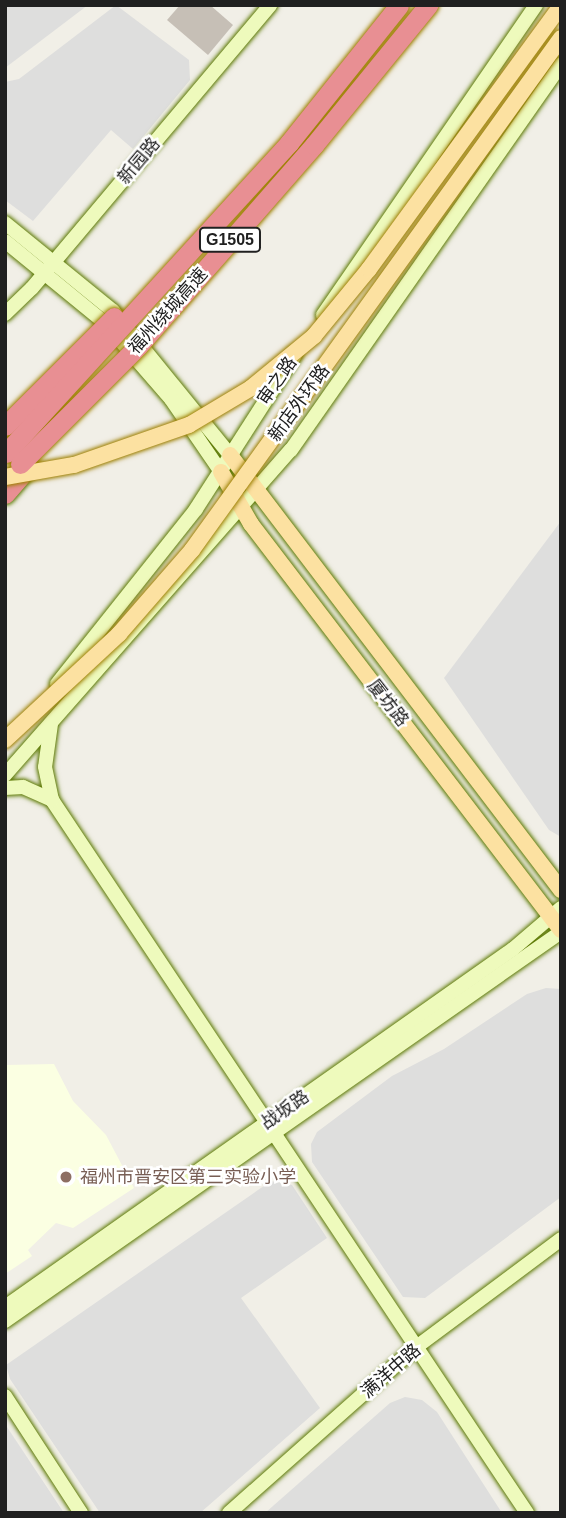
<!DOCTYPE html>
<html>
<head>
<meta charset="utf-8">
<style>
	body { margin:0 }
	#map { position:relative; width:566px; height:1518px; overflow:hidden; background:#f1efe7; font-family:Helvetica,"Noto Sans SC",sans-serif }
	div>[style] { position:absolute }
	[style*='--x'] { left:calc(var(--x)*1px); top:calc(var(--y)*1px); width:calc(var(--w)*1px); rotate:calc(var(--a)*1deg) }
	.residential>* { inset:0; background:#dededd }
	.education>* { inset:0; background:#fbffe2 }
	.building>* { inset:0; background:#c6bfb6 }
	.roads { filter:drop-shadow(0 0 2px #5d7a04) drop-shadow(0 0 2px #5d7a04) }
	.secondary>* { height:14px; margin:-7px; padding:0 7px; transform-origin:7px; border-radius:7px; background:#eefabc }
	.primary>* { height:16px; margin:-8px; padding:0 8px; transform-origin:8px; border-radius:8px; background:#fce1a1 }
	.highway>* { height:19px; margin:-9.5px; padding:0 9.5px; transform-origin:9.5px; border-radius:9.5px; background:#e88f93 }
	.bridges { filter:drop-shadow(0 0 2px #9d7f00) drop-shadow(0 0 2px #9d7f00) }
	.primary-bridge>* { height:16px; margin:-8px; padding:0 8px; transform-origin:8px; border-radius:8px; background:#fce1a1 }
	.highway-bridge>* { height:19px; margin:-9.5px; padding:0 9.5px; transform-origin:9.5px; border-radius:9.5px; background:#e88f93 }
	.dots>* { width:19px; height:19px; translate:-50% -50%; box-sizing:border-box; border:4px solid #fff; border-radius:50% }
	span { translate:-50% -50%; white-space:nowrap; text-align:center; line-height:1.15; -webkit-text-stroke:5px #fff; paint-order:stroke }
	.shield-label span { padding:2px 5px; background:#fff; border:2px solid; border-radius:5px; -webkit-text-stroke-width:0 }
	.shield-label { font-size:16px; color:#202020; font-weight:700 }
	.street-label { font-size:18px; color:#202020 }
	.education-label { font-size:18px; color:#785e54 }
	.left { translate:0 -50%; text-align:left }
	.frame { position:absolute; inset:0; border:7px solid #202020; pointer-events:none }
</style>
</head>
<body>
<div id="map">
	<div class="residential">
		<div style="clip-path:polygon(5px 5px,88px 5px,5px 68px)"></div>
		<div style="clip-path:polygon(116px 5px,189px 60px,190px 80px,133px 149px,111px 130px,33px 221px,5px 200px,5px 82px,19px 79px)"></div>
		<div style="clip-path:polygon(561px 521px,561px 837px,549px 830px,444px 678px)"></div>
		<div style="clip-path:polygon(546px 988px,561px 989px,561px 1197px,425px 1298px,403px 1297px,312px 1162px,311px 1144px,317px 1132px,392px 1076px,444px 1049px,527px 994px)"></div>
		<div style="clip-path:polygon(271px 1181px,292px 1185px,327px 1238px,241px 1298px,320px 1408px,200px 1513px,100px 1513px,10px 1379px,6px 1365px)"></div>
		<div style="clip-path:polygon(405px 1397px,422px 1400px,437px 1412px,502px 1513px,265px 1513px,390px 1403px)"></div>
		<div style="clip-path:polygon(5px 1424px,64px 1513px,5px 1513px)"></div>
	</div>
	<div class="education">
		<div style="clip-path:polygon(54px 1064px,73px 1101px,106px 1135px,134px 1188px,73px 1228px,56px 1223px,28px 1250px,32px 1256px,5px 1274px,5px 1065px)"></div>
	</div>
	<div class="building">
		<div style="clip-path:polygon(180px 5px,210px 5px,233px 25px,208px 55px,167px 20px)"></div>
	</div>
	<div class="roads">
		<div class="secondary">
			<div style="--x:5;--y:223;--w:139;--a:39.2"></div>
			<div style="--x:113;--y:311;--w:186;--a:50.9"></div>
			<div style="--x:5;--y:241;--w:128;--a:39.3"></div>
			<div style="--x:104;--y:322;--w:102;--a:49"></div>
			<div style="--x:171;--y:399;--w:88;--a:55.6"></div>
			<div style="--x:5;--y:314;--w:37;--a:-44"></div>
			<div style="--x:32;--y:288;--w:370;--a:-49.9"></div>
			<div style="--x:323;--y:315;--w:376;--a:-55.5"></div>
			<div style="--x:57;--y:684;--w:223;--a:-51.5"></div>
			<div style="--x:196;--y:509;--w:183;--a:-57.3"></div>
			<div style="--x:51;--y:724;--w:43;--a:97.9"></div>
			<div style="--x:45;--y:767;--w:34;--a:78"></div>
			<div style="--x:52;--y:800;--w:857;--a:56.33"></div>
			<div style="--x:5;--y:775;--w:433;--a:-48.7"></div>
			<div style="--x:291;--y:450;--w:471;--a:-55"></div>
			<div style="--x:5;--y:788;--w:18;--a:-3"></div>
			<div style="--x:23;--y:787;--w:32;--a:24"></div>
			<div style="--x:5;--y:1307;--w:621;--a:-35.17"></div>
			<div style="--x:513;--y:949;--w:63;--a:-40.5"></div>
			<div style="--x:5;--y:1321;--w:679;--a:-34.98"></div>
			<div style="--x:5;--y:1396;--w:140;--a:57"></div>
			<div style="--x:229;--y:1513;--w:249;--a:-41.6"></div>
			<div style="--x:415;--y:1348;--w:182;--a:-36.7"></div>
		</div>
		<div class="primary">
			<div style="--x:230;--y:455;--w:547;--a:52.73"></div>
			<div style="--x:221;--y:472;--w:60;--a:60"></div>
			<div style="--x:251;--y:524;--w:511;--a:52.64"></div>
		</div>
		<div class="highway">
			<div style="--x:5;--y:494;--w:30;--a:-49"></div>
		</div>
	</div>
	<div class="bridges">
		<div class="primary-bridge">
			<div style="--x:5;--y:477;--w:70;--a:-9.9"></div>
			<div style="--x:74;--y:465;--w:122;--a:-19.2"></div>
			<div style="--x:189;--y:425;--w:72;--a:-30.8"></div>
			<div style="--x:251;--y:388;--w:82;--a:-39.5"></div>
			<div style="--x:314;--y:336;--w:87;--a:-50.6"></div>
			<div style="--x:369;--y:269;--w:326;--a:-53.9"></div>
			<div style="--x:5;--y:740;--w:156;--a:-42.9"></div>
			<div style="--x:119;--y:634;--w:111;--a:-49"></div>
			<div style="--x:192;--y:550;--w:631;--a:-54.22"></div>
		</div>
		<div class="highway-bridge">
			<div style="--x:5;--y:426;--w:154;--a:-45"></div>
			<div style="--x:6;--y:453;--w:420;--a:-47.6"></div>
			<div style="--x:289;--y:143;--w:176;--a:-51.4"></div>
			<div style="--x:20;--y:464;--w:168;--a:-45"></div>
			<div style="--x:139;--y:345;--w:266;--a:-48.8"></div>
			<div style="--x:314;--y:145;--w:181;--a:-50.8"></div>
		</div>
	</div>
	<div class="dots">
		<div style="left:66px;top:1177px;background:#8d6e63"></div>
	</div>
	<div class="shield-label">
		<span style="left:230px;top:240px">G1505</span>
	</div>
	<div class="street-label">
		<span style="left:139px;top:161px;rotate:-50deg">新园路</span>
		<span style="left:168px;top:311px;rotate:-48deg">福州绕城高速</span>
		<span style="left:277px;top:381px;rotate:-55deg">审之路</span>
		<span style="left:299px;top:403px;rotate:-54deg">新店外环路</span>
		<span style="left:388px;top:703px;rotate:52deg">厦坊路</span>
		<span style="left:285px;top:1110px;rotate:-35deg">战坂路</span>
		<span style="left:391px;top:1371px;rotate:-41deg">满洋中路</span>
	</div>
	<div class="education-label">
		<span class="left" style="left:80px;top:1177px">福州市晋安区第三实验小学</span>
	</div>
	<div class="frame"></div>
</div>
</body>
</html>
